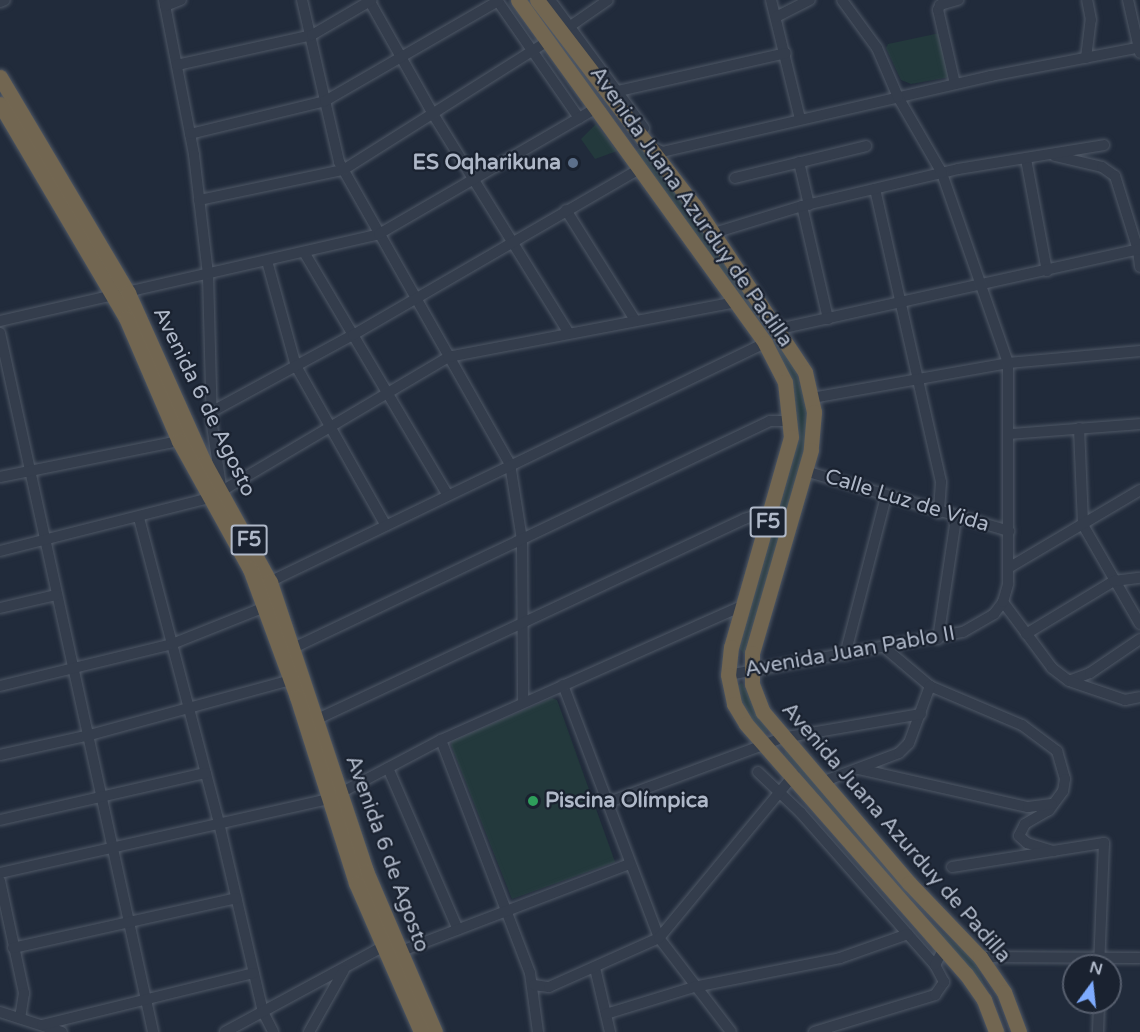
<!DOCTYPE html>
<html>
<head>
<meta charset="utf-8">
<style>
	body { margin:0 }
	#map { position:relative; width:1140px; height:1032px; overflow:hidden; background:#212b3b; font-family:"Varela Round",sans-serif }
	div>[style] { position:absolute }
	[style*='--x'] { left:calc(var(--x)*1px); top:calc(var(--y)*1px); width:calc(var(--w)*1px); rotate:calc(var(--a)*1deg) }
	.green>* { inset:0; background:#23393c }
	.roads { filter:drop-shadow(0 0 2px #4f5866) drop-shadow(0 0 2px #4f5866) }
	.minor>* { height:10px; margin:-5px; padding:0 5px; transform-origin:5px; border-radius:5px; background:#343d4c }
	.highway>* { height:15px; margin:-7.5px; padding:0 7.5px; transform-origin:7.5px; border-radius:7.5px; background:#726651 }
	.dots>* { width:16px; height:16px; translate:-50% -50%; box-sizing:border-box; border:3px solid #1a2230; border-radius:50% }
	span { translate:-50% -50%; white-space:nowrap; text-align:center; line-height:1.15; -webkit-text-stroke:4.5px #1a2230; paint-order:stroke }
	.shield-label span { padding:2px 4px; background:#1a2230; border:2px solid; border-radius:4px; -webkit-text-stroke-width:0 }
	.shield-label { font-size:20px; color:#afb8c8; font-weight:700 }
	.poi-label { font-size:21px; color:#afb8c8; font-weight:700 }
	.right { translate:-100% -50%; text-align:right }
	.left { translate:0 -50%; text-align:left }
	.street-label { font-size:21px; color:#afb8c8 }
	.north { position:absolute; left:1062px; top:954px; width:60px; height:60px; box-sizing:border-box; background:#1a2230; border:2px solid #565e6d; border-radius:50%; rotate:15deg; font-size:16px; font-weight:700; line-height:24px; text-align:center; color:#afb8c8 }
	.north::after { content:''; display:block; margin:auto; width:21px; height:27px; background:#7eabfe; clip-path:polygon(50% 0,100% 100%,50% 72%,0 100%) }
</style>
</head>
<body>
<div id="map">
	<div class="green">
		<div style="clip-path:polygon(524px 0,531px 0,540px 13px,600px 100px,597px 102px)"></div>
		<div style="clip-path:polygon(940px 33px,950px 77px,911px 84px,901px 80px,886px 48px,888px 44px)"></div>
		<div style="clip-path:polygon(596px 124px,617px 151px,595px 159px,581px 139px)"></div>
		<div style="clip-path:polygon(640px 148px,686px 205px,794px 366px,807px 406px,806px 450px,744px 654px,739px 648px,797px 429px,793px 390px,633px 152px)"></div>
		<div style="clip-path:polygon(742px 683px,767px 729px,767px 733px,761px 732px,738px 699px,735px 687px)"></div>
		<div style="clip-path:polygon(552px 698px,557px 700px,615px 862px,512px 899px,451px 745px,452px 741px)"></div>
		<div style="clip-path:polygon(786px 751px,961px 944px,894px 883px,784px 754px)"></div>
		<div style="clip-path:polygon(922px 914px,975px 961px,996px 1015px)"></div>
	</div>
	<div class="roads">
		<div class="minor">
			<div style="--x:164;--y:0;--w:158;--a:79"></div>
			<div style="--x:194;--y:155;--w:121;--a:83.3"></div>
			<div style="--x:208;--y:275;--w:150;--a:88.5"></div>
			<div style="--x:212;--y:425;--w:63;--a:81.7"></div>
			<div style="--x:302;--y:0;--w:166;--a:77.1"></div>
			<div style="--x:339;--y:162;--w:347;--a:60.5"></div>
			<div style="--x:510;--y:464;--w:77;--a:81"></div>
			<div style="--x:522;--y:540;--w:162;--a:89.6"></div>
			<div style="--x:369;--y:0;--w:131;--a:60.7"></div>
			<div style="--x:433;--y:114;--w:258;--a:58.2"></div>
			<div style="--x:497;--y:0;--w:144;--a:55.2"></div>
			<div style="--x:550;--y:0;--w:159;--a:53.7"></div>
			<div style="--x:771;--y:0;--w:122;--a:76.3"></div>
			<div style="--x:1128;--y:0;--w:54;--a:77.2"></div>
			<div style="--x:0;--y:2;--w:5;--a:-22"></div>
			<div style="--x:165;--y:6;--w:17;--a:-21"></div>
			<div style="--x:776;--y:17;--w:38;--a:-27"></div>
			<div style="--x:569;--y:27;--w:47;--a:-34.7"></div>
			<div style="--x:1086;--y:58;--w:38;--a:-83"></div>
			<div style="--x:1091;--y:20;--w:20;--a:-101"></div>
			<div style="--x:177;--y:65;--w:138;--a:-12.5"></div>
			<div style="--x:312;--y:35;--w:69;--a:-30.3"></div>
			<div style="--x:955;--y:84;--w:76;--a:-102.9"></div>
			<div style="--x:938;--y:10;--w:5;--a:-68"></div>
			<div style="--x:940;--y:5;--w:19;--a:-16"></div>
			<div style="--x:614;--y:92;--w:176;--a:-12.8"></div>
			<div style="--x:190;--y:134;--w:139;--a:-13.7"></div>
			<div style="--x:325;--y:101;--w:200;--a:-30"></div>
			<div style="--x:653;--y:147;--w:10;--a:29"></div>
			<div style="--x:662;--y:152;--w:338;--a:-13"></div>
			<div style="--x:991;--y:76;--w:149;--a:-10.9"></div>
			<div style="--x:1055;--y:156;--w:48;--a:13.2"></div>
			<div style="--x:1102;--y:167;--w:16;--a:35"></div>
			<div style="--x:1115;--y:176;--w:77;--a:72.7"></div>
			<div style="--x:1138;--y:250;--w:17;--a:83"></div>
			<div style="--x:1026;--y:159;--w:114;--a:79.4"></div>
			<div style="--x:799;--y:162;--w:44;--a:76.9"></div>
			<div style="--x:735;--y:178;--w:135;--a:-13.7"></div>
			<div style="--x:875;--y:189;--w:300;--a:77.3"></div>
			<div style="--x:941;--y:482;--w:31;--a:94"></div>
			<div style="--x:199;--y:200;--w:147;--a:-11.8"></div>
			<div style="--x:343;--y:170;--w:242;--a:-32.2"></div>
			<div style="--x:802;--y:206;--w:116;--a:77"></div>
			<div style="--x:566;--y:210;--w:130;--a:57.9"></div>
			<div style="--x:714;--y:233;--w:92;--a:-17.1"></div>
			<div style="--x:802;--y:206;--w:160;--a:-13.3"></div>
			<div style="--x:958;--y:169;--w:148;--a:-9.3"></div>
			<div style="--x:304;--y:252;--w:281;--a:59.4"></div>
			<div style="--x:267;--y:261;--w:109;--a:74.6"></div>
			<div style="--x:296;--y:366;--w:181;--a:60.6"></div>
			<div style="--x:0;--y:321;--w:389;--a:-12.9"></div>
			<div style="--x:379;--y:234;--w:250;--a:-30.1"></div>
			<div style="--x:779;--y:329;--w:370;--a:-12.5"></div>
			<div style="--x:0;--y:333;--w:716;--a:77.65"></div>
			<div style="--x:812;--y:398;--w:199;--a:-10.1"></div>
			<div style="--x:1008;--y:363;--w:133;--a:-5.2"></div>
			<div style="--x:211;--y:412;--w:162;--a:-28.5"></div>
			<div style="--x:353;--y:335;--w:331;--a:-30.1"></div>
			<div style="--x:1079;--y:428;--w:97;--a:87.6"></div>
			<div style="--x:1083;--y:525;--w:114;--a:60.1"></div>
			<div style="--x:1010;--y:434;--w:130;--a:-4.4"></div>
			<div style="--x:805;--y:471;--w:213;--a:16.4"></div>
			<div style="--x:0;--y:477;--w:183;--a:-11.4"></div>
			<div style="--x:139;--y:518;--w:315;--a:75.3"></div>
			<div style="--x:219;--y:823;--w:194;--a:76.9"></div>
			<div style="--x:263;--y:1012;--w:22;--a:63"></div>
			<div style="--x:0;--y:551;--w:217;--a:-14.2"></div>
			<div style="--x:210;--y:498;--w:277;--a:-30.6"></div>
			<div style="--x:448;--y:357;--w:292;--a:-10.8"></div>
			<div style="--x:1010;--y:567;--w:151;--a:-30.6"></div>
			<div style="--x:265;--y:584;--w:555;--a:-25.73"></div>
			<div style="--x:1003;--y:602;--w:82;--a:53.4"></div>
			<div style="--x:1052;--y:668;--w:21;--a:37"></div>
			<div style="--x:1069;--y:681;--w:22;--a:-21"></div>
			<div style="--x:1090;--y:673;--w:60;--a:-34.2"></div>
			<div style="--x:0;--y:608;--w:57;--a:-13.1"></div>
			<div style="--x:1026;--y:634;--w:103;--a:-31.1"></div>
			<div style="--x:1114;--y:581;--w:26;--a:-7"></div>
			<div style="--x:938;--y:639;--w:122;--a:-81.5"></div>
			<div style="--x:885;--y:648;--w:59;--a:40.2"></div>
			<div style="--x:930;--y:686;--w:100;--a:23"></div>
			<div style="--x:1022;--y:725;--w:44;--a:36.6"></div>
			<div style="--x:1057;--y:751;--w:29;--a:74"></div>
			<div style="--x:1065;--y:779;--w:12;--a:99"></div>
			<div style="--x:1063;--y:791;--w:24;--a:126"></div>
			<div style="--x:1049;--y:810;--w:28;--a:150"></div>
			<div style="--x:1025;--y:824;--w:13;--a:117"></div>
			<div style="--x:1019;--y:836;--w:11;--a:41"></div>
			<div style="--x:1027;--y:843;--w:28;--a:17"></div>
			<div style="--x:287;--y:651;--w:535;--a:-25.46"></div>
			<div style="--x:770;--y:421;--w:21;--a:0"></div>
			<div style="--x:845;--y:655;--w:163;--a:-75.5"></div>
			<div style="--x:728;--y:675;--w:239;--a:-10.4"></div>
			<div style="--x:963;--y:632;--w:36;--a:-30"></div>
			<div style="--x:994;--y:614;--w:15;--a:-53"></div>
			<div style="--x:1003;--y:602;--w:19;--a:-74"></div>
			<div style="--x:1008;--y:584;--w:221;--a:-90"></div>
			<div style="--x:1008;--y:363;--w:201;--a:-109.2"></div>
			<div style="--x:942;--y:173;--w:88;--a:-120.1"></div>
			<div style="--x:898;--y:97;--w:53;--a:-113.2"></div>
			<div style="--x:877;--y:48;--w:59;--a:-126.1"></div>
			<div style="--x:1072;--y:682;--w:56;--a:18.8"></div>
			<div style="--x:1125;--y:700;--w:15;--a:-11"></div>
			<div style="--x:563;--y:685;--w:271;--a:69.2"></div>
			<div style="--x:659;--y:938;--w:118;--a:52.5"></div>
			<div style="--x:0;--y:686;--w:177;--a:-13.7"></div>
			<div style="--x:172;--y:644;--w:100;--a:-21.7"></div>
			<div style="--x:311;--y:722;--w:478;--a:-25.1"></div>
			<div style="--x:744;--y:519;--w:28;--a:-17"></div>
			<div style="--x:441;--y:740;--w:249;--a:69.1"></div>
			<div style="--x:530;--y:973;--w:60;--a:82.3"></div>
			<div style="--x:0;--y:755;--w:88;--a:-12.5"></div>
			<div style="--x:86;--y:736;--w:213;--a:-15.3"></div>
			<div style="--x:388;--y:768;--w:176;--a:66.6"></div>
			<div style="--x:859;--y:769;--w:173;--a:12.7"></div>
			<div style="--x:1028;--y:807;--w:24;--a:-7"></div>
			<div style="--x:758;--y:772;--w:59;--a:43.6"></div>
			<div style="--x:801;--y:813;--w:203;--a:48.6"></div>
			<div style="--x:822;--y:782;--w:82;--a:-20.6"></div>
			<div style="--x:899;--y:753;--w:14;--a:-45"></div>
			<div style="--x:909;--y:743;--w:61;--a:-69.8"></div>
			<div style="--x:609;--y:802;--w:184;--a:-20.3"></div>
			<div style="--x:782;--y:738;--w:141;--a:-9.8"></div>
			<div style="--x:0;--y:820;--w:211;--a:-12.9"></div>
			<div style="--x:952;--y:867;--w:154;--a:-9"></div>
			<div style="--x:1104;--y:843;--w:123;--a:92.3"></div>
			<div style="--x:0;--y:873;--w:337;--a:-12.7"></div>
			<div style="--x:329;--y:799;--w:127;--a:-27.8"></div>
			<div style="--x:441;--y:740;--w:329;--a:-24"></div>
			<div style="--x:0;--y:881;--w:115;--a:77.9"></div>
			<div style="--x:24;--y:993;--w:25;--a:99"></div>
			<div style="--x:13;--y:948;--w:229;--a:-12.6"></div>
			<div style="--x:399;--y:952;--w:247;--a:-20.9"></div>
			<div style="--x:980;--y:957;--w:160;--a:0.4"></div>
			<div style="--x:595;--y:968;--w:66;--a:76.8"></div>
			<div style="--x:534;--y:985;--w:15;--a:8"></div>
			<div style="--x:549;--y:987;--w:120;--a:-24"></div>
			<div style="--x:659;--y:938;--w:212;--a:-50.4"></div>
			<div style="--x:0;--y:1012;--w:65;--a:17.9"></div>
			<div style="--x:606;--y:1014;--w:92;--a:-17.1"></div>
			<div style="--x:694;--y:987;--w:149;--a:-11.2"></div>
			<div style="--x:840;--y:958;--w:72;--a:-19.4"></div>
			<div style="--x:42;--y:1025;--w:218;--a:-13.8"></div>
			<div style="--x:225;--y:1032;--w:185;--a:-28.4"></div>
			<div style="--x:309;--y:1032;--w:71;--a:-60.6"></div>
			<div style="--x:814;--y:1032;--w:127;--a:-17"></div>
			<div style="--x:935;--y:995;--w:16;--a:-55"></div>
			<div style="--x:944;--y:982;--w:19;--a:-118"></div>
			<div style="--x:935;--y:965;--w:19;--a:-62"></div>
			<div style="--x:1098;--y:1032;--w:30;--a:-88"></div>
		</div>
		<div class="highway">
			<div style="--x:518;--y:0;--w:423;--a:54.2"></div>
			<div style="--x:765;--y:343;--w:44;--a:62.9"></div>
			<div style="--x:785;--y:382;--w:55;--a:83.8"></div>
			<div style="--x:791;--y:437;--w:218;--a:105.9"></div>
			<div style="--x:731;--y:647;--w:28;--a:96"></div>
			<div style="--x:728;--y:675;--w:30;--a:78"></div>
			<div style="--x:734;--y:704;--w:23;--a:59"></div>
			<div style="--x:746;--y:724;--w:333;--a:48.7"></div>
			<div style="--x:966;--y:974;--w:32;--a:55"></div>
			<div style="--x:984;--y:1000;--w:34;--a:69"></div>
			<div style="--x:537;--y:0;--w:258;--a:52.6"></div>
			<div style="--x:694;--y:205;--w:201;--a:56.4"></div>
			<div style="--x:805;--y:372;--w:41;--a:77.3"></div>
			<div style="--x:814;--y:412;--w:38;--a:95"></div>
			<div style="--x:811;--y:450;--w:211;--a:106.2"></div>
			<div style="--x:752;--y:653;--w:31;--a:90"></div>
			<div style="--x:752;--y:684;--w:30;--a:69"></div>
			<div style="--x:763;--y:712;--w:225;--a:49.5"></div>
			<div style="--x:909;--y:883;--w:103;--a:46.2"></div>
			<div style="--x:980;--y:957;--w:42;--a:55.6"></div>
			<div style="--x:1004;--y:992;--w:43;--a:69.4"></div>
			<div style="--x:0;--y:77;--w:251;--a:59.3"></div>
			<div style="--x:128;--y:293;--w:188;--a:65.8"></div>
			<div style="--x:205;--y:464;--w:135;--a:61.2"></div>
			<div style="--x:270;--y:582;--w:305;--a:71.6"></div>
			<div style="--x:366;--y:871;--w:175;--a:66.8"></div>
			<div style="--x:0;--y:104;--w:248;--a:59.5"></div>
			<div style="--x:126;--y:318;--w:134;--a:66.7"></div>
			<div style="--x:179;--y:441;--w:146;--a:61"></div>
			<div style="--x:250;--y:569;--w:136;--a:69.8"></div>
			<div style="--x:297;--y:697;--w:195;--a:72.4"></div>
			<div style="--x:356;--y:883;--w:163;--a:66.4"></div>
		</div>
	</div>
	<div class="dots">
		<div style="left:573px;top:163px;background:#5c6f8a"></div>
		<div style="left:533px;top:801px;background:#2e9e5b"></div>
	</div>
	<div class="shield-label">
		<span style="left:768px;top:522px">F5</span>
		<span style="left:249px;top:540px">F5</span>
	</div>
	<div class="poi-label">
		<span class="right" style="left:561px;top:163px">ES Oqharikuna</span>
		<span class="left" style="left:545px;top:801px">Piscina Olímpica</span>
	</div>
	<div class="street-label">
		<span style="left:691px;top:207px;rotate:55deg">Avenida Juana Azurduy de Padilla</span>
		<span style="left:204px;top:402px;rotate:64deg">Avenida 6 de Agosto</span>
		<span style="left:907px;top:501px;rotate:17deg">Calle Luz de Vida</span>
		<span style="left:850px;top:652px;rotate:-10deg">Avenida Juan Pablo II</span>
		<span style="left:896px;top:833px;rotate:49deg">Avenida Juana Azurduy de Padilla</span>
		<span style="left:387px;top:854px;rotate:70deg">Avenida 6 de Agosto</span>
	</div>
	<div class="north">N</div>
</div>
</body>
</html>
